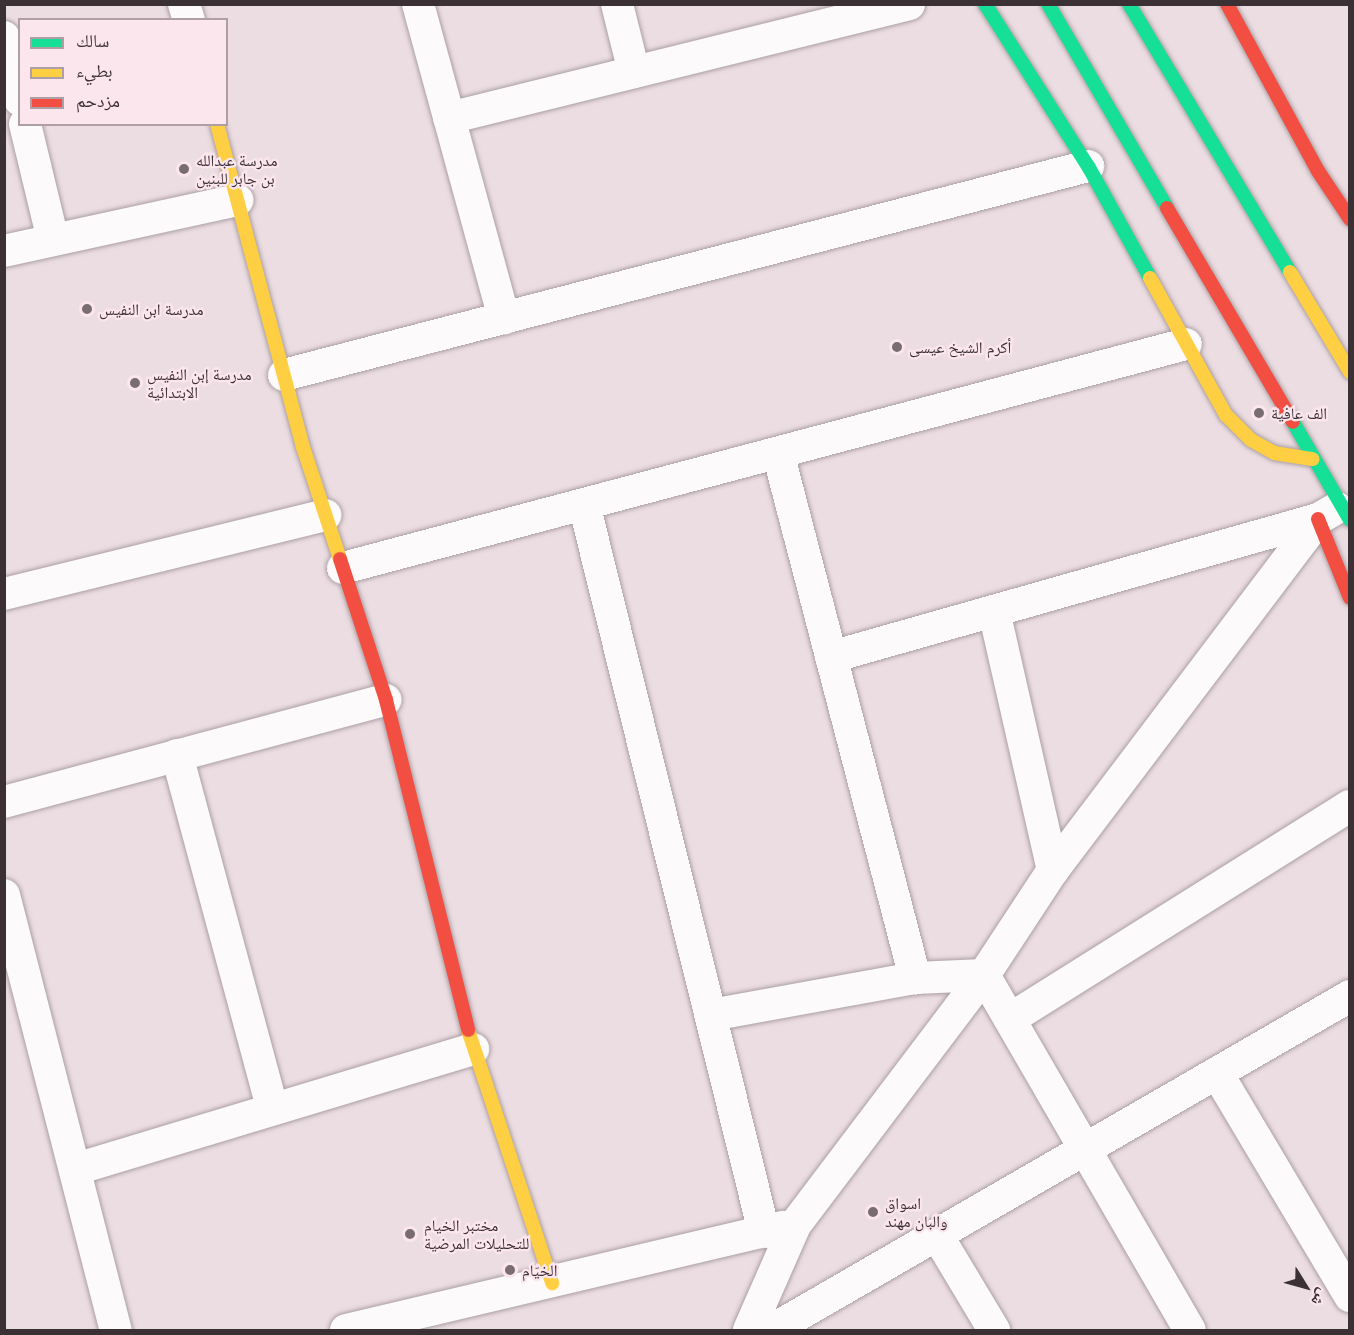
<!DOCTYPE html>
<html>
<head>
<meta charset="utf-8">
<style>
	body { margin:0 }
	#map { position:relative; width:1354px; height:1335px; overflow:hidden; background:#ecdde2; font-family:"Golos Text","Noto Naskh Arabic",sans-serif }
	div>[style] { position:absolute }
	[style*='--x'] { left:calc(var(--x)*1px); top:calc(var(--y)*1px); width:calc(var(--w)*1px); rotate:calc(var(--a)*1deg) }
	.roads { filter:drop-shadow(0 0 2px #aba0a4) drop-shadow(0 0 2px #aba0a4) }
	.street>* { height:32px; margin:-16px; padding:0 16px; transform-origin:16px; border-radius:16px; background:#fcfafb }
	.fast>* { height:14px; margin:-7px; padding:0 7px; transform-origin:7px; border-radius:7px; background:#16e098 }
	.slow>* { height:14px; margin:-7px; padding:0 7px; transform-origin:7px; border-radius:7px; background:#ffcf43 }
	.jam>* { height:14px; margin:-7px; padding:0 7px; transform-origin:7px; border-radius:7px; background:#f24e42 }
	.dots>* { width:16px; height:16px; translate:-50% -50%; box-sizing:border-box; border:3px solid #fce6ee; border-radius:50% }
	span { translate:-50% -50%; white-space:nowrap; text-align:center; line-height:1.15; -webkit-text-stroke:4.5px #fce6ee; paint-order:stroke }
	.poi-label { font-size:16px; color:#3b3135 }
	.left { translate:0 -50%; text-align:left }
	.frame { position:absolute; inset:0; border:6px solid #3b3135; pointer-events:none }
	.legend { position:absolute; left:18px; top:18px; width:210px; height:108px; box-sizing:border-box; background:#fce6ee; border:2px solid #af9ea4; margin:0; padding:8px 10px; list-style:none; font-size:18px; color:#3b3135 }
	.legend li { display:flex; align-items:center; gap:12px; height:30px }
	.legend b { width:30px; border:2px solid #af9ea4 }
	.north { position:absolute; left:1276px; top:1257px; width:60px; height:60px; -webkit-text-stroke:4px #fce6ee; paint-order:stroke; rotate:127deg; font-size:16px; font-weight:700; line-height:24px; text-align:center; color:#3b3135 }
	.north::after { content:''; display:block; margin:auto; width:21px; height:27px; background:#3b3135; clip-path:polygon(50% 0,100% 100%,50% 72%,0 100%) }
</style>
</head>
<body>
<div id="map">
	<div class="roads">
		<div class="street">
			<div style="--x:184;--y:4;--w:17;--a:73"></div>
			<div style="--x:418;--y:4;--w:326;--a:74.7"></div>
			<div style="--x:617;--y:4;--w:70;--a:76"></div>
			<div style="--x:4;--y:37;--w:65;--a:75.7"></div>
			<div style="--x:449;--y:118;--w:474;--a:-13.9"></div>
			<div style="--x:25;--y:124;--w:119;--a:76.4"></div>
			<div style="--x:4;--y:251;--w:239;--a:-12.3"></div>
			<div style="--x:284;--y:375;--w:831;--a:-14.57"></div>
			<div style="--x:778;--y:453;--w:543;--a:75.37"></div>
			<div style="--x:584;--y:504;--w:750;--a:76.11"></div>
			<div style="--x:343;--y:568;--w:872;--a:-14.88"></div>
			<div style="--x:4;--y:594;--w:331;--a:-13.8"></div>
			<div style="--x:994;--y:611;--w:266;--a:77.2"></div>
			<div style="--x:831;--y:657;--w:506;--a:-15.82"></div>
			<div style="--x:177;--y:755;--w:366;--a:74.9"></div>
			<div style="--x:4;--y:802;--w:395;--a:-15"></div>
			<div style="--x:4;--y:895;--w:449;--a:75.6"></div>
			<div style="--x:711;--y:1015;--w:207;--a:-10.3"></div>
			<div style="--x:915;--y:978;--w:69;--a:-2.5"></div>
			<div style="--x:984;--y:975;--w:410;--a:59.9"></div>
			<div style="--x:1010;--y:1019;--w:401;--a:-32.1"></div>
			<div style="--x:1217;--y:1073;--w:260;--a:59.2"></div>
			<div style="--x:76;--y:1169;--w:415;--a:-16.8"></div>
			<div style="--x:937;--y:1235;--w:111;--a:59"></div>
			<div style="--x:346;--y:1330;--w:449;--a:-13.3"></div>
			<div style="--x:749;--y:1330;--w:115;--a:-66.3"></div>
			<div style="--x:795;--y:1225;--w:313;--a:-52.9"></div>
			<div style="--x:984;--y:975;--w:126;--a:-56.7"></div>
			<div style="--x:1053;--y:870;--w:440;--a:-52.9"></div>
			<div style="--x:1318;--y:519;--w:22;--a:-30"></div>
			<div style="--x:772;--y:1330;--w:668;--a:-30.02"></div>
		</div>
		<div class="fast">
			<div style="--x:985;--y:4;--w:192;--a:57.6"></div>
			<div style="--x:1088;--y:166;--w:128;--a:61"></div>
			<div style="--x:1048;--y:4;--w:236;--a:59.7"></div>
			<div style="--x:1129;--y:4;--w:313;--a:59"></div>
			<div style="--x:1293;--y:422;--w:113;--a:59.8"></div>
		</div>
		<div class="slow">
			<div style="--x:217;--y:124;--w:334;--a:75.1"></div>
			<div style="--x:303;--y:447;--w:118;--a:71.7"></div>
			<div style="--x:1290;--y:272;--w:117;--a:59"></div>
			<div style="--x:1150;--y:278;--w:157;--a:61"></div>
			<div style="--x:1226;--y:415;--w:35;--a:45"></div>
			<div style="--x:1251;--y:440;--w:26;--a:29"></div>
			<div style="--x:1274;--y:453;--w:39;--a:9"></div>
			<div style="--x:468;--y:1030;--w:267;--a:71.6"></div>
		</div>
		<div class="jam">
			<div style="--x:1227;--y:4;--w:190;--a:61.4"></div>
			<div style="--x:1318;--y:171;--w:58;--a:56.3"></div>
			<div style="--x:1167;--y:208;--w:248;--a:59.5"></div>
			<div style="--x:1318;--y:519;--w:85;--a:67.9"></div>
			<div style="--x:340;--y:559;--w:148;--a:71.9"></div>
			<div style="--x:386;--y:700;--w:340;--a:76"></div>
		</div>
	</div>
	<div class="dots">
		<div style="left:184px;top:169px;background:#796d72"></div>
		<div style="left:87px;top:309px;background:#796d72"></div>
		<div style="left:897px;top:347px;background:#796d72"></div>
		<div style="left:135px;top:383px;background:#796d72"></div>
		<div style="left:1259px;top:413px;background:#796d72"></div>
		<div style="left:873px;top:1212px;background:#796d72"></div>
		<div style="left:410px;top:1234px;background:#796d72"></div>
		<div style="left:510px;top:1270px;background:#796d72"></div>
	</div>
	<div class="poi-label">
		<span class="left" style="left:196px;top:169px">مدرسة عبدالله<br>بن جابر للبنين</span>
		<span class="left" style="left:99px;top:309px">مدرسة ابن النفيس</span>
		<span class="left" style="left:909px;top:347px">أكرم الشيخ عيسى</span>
		<span class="left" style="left:147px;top:383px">مدرسة إبن النفيس<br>الابتدائية</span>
		<span class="left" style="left:1271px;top:413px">الف عافية</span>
		<span class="left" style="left:885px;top:1212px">اسواق<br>والبان مهند</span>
		<span class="left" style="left:424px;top:1234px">مختبر الخيام<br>للتحليلات المرضية</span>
		<span class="left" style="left:522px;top:1270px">الخيّام</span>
	</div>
	<div class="frame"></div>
	<ul class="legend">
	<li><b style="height:8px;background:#16e098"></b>سالك</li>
	<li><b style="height:8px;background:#ffcf43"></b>بطيء</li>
	<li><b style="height:8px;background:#f24e42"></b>مزدحم</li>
	</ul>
	<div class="north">ش</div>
</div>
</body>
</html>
